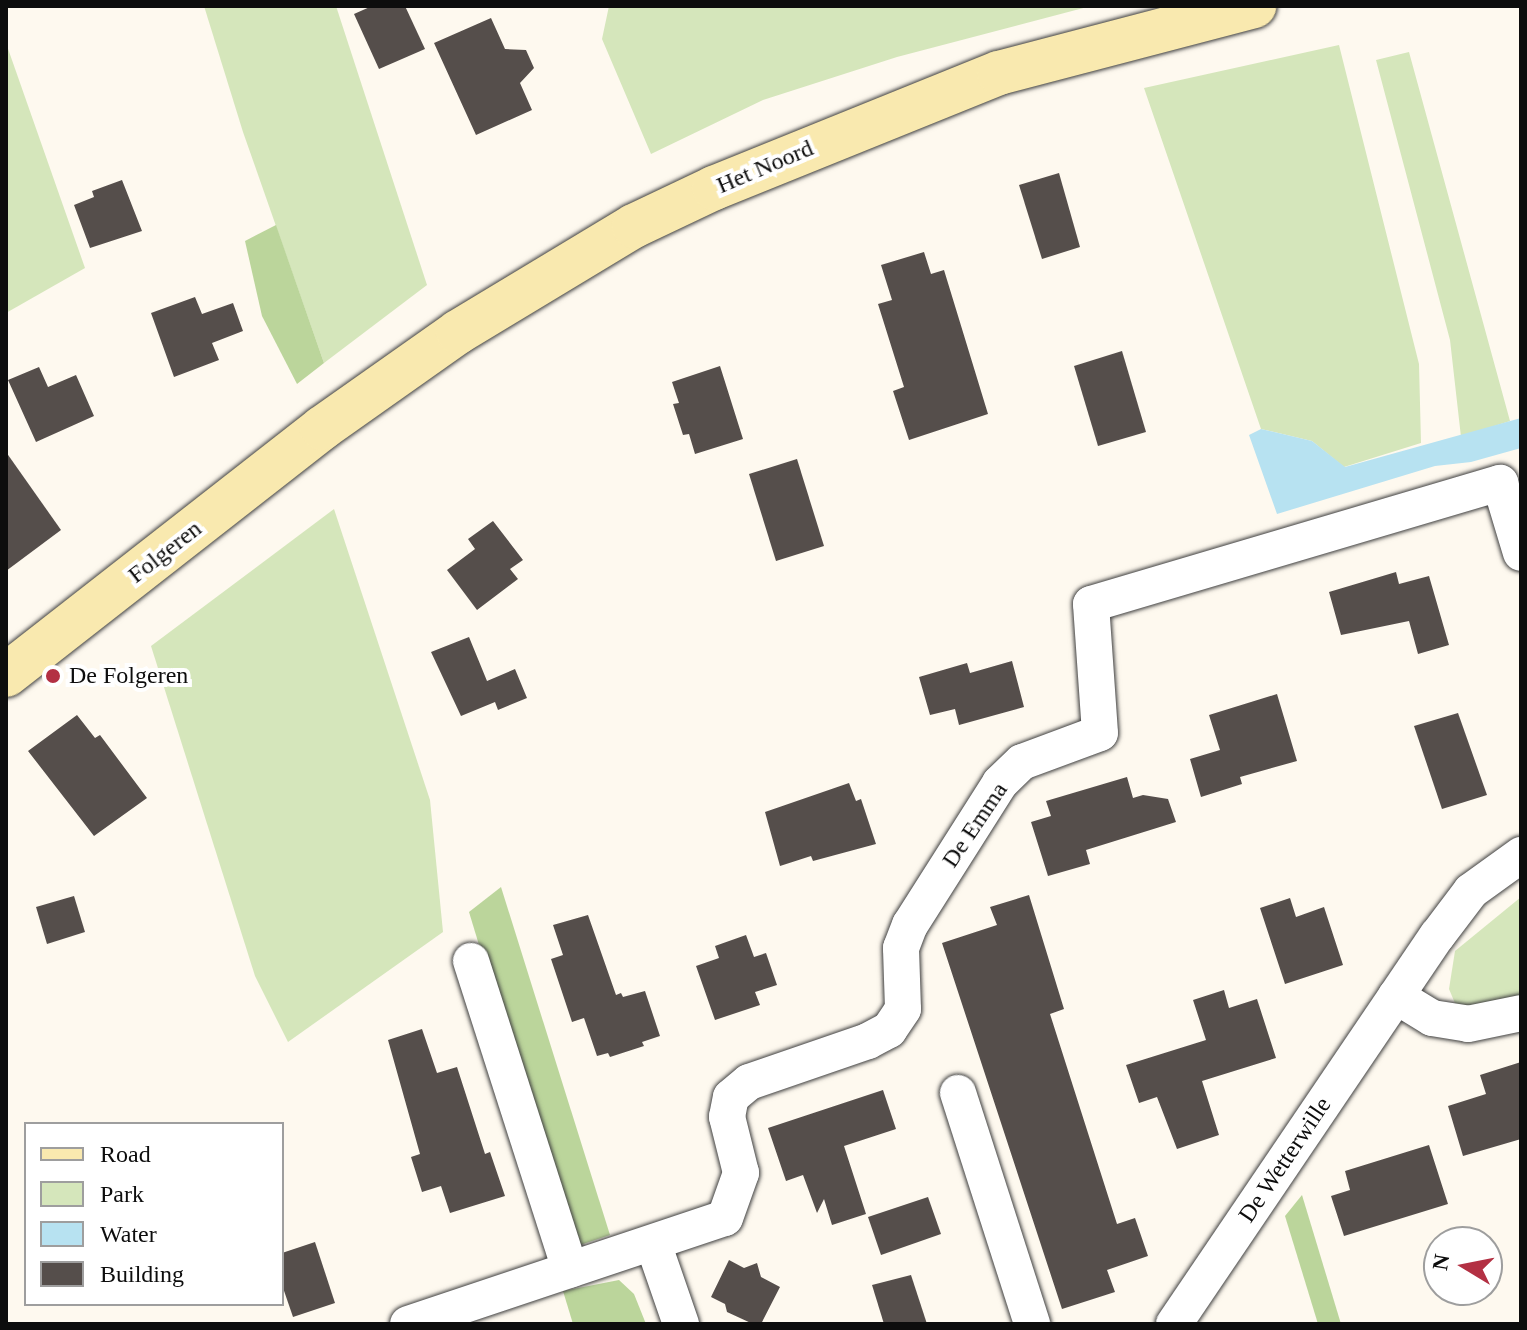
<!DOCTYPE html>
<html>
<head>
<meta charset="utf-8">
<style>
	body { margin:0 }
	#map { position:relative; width:1527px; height:1330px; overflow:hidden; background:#fef9ef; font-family:"Times New Roman",serif }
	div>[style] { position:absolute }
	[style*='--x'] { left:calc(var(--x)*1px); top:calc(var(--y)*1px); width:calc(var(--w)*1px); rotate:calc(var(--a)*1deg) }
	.green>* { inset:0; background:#d5e6bb }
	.forest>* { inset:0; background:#bbd59b }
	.water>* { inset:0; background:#b7e2f1 }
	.building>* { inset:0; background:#554e4b }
	.roads { filter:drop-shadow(0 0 2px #404040) drop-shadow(0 0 2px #404040) }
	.minor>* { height:36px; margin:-18px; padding:0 18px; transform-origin:18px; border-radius:18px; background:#fff }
	.secondary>* { height:44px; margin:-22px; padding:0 22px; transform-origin:22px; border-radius:22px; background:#f9e9af }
	.dots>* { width:22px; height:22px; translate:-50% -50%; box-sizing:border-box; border:4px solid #fff; border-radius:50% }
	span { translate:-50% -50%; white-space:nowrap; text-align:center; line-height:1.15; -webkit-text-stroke:8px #fff; paint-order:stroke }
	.street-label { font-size:24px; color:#0d0d0d }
	.poi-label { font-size:24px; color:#0d0d0d }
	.left { translate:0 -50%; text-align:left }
	.frame { position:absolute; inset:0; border:8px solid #0d0d0d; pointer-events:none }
	.legend { position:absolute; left:24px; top:1122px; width:260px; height:184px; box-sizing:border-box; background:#fff; border:2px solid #9e9e9e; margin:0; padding:10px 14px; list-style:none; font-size:24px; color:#0d0d0d }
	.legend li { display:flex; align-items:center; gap:16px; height:40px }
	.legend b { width:40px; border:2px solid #9e9e9e }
	.north { position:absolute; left:1423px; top:1226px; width:80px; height:80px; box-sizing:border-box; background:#fff; border:2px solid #9e9e9e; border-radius:50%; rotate:280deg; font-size:22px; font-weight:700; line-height:32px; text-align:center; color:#0d0d0d }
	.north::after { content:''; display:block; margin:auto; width:28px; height:36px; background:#b33043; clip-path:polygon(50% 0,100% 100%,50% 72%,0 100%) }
</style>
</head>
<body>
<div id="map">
	<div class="green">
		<div style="clip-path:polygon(204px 6px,336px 6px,427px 285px,324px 363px,243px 132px)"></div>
		<div style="clip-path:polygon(609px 6px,1091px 6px,897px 57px,763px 100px,651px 154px,602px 39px)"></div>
		<div style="clip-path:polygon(6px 43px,85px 268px,6px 313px)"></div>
		<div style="clip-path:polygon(1339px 45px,1419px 364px,1421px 443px,1344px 467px,1312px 441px,1261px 429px,1144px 88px)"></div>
		<div style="clip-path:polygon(1409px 52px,1510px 421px,1461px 437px,1450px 340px,1376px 60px)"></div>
		<div style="clip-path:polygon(334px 509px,430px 800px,443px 932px,288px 1042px,255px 976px,151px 646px)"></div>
		<div style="clip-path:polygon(1521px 897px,1521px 998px,1457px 1008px,1449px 989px,1455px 951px)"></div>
	</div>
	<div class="forest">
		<div style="clip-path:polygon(276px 225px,324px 363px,297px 384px,262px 316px,245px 241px)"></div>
		<div style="clip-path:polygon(501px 887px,610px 1235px,580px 1245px,562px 1218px,469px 912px)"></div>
		<div style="clip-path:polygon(1302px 1195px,1341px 1324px,1318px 1324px,1285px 1216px)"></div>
		<div style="clip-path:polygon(619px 1280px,634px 1294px,646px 1324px,573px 1324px,563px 1291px)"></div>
	</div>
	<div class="water">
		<div style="clip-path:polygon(1521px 418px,1521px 448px,1471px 462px,1435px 466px,1277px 514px,1249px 435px,1261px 429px,1312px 441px,1345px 467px)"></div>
	</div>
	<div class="building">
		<div style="clip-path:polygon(372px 6px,405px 6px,425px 49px,379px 69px,354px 14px)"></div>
		<div style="clip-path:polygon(491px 18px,505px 49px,526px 50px,534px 68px,520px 83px,532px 110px,476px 135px,434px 43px)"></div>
		<div style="clip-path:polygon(1059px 173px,1080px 247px,1042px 259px,1019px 185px)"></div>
		<div style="clip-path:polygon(122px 180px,142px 231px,90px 248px,74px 205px,94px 197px,92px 191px)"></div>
		<div style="clip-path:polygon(924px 252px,931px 274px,944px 270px,988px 414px,909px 440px,893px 391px,904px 387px,878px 304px,892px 300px,881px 265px)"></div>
		<div style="clip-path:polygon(195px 297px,202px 314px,233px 303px,243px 331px,212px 343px,219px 360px,174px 377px,151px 313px)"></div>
		<div style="clip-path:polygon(1122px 351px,1146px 432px,1098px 446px,1074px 366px)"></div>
		<div style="clip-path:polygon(720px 366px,743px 439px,695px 454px,689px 434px,683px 435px,673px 404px,679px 403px,672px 382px)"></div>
		<div style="clip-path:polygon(39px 367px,48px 387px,76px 375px,94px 416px,36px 442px,8px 380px)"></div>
		<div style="clip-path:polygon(6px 452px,61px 530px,6px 571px)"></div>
		<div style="clip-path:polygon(797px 459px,824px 546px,776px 561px,749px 474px)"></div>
		<div style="clip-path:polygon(493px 521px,523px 560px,510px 569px,518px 579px,477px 610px,447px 570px,475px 549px,468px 539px)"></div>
		<div style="clip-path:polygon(1396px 572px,1399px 584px,1429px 576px,1449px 645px,1418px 654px,1409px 621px,1341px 635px,1329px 592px)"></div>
		<div style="clip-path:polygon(469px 637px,487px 681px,515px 669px,527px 698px,498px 710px,495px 702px,461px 716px,431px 652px)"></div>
		<div style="clip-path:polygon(1012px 661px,1024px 707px,959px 725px,955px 709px,930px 715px,919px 677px,967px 663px,970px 673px)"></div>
		<div style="clip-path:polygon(1277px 694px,1297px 761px,1240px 777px,1242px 784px,1201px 797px,1190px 759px,1220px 750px,1209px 715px)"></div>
		<div style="clip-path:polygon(1458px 713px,1487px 795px,1442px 809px,1414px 726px)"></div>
		<div style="clip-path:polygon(77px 715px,95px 738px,100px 735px,147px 798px,94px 836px,28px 751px)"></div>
		<div style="clip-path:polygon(1127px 777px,1133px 798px,1143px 795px,1168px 799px,1176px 822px,1086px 850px,1090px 864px,1048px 876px,1031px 822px,1051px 816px,1046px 801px)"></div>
		<div style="clip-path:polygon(849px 783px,856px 801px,861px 799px,876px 844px,813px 861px,811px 856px,780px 866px,765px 812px)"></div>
		<div style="clip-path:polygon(1029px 895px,1064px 1009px,1050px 1014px,1117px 1224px,1135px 1218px,1148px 1256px,1107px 1270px,1115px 1292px,1062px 1309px,942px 943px,997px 925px,990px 907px)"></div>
		<div style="clip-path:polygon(74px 896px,85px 932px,47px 944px,36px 907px)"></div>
		<div style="clip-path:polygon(1290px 898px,1296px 917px,1324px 907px,1343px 965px,1285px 984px,1260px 908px)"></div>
		<div style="clip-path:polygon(588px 915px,616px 995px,621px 993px,623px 997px,645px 991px,660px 1036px,642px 1042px,644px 1046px,610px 1057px,608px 1053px,597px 1056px,584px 1018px,572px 1022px,551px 959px,563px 955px,553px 925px)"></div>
		<div style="clip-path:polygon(746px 935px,754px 957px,766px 953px,777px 985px,755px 992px,760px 1005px,715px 1020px,696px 966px,719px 958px,715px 946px)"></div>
		<div style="clip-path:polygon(1224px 990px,1229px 1008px,1257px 999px,1276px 1058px,1202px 1081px,1219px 1135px,1177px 1149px,1157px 1097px,1139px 1103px,1126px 1065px,1206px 1040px,1193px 1000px)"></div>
		<div style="clip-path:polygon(422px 1029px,437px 1073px,457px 1067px,485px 1154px,490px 1152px,505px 1196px,450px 1213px,441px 1186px,422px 1192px,411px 1157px,420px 1154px,388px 1040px)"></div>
		<div style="clip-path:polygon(1521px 1062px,1521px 1139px,1463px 1156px,1448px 1106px,1486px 1094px,1480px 1075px)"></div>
		<div style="clip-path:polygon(883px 1090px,896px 1129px,844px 1146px,866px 1214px,832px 1225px,824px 1199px,817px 1213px,803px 1175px,786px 1181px,768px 1128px)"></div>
		<div style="clip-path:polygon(1429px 1145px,1448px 1204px,1344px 1236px,1331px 1196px,1350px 1190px,1345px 1171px)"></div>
		<div style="clip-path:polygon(928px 1197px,941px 1234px,881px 1255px,868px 1217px)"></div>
		<div style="clip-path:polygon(315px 1242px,335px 1303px,293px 1317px,282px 1285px,282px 1253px)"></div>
		<div style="clip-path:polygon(729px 1260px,744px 1268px,757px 1263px,761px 1277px,780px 1287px,761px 1324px,753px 1324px,727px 1312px,725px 1304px,711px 1297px)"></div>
		<div style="clip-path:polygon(911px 1275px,927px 1324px,884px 1324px,872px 1285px)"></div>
	</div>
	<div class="roads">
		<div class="minor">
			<div style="--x:471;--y:961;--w:324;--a:72.2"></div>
			<div style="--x:1396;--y:996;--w:42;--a:31.4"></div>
			<div style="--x:1432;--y:1018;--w:36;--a:9"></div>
			<div style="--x:1468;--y:1024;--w:54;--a:-11.7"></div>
			<div style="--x:958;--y:1093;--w:243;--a:72.2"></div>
			<div style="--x:653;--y:1243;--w:86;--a:70.9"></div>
			<div style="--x:408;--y:1324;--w:334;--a:-18.5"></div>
			<div style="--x:725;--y:1218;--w:48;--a:-70.4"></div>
			<div style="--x:741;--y:1173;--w:58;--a:-104"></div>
			<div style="--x:727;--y:1117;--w:20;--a:-79"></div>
			<div style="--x:731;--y:1097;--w:23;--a:-40"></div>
			<div style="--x:749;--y:1082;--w:126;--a:-19"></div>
			<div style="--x:868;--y:1041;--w:24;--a:-28"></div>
			<div style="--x:889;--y:1030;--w:25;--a:-56"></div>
			<div style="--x:903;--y:1009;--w:61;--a:-91.9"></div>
			<div style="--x:901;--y:948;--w:25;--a:-69"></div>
			<div style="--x:910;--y:925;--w:168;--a:-57.6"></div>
			<div style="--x:1000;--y:783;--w:30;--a:-44"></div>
			<div style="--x:1022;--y:762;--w:83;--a:-20.4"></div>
			<div style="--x:1100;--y:733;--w:129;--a:-94"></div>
			<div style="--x:1091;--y:604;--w:427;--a:-16.5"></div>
			<div style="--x:1500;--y:483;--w:73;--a:73.3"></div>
			<div style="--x:1174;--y:1324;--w:469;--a:-55.9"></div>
			<div style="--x:1437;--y:936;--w:56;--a:-52.9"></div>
			<div style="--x:1471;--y:891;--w:62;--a:-35.8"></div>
		</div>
		<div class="secondary">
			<div style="--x:6;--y:675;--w:401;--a:-38"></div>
			<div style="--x:322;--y:428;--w:166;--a:-35.2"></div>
			<div style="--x:458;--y:332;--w:205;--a:-31.1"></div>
			<div style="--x:634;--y:226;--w:89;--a:-25.4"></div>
			<div style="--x:714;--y:188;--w:307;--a:-22"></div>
			<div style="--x:999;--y:73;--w:264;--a:-14.7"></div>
		</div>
	</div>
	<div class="dots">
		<div style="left:53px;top:676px;background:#b33043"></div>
	</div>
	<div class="street-label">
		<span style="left:765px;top:167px;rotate:-23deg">Het Noord</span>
		<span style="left:165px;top:552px;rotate:-38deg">Folgeren</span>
		<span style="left:975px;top:825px;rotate:-56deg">De Emma</span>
		<span style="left:1285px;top:1160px;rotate:-56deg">De Wetterwille</span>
	</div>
	<div class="poi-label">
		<span class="left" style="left:69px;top:676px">De Folgeren</span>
	</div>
	<div class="frame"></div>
	<ul class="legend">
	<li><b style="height:10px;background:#f9e9af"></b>Road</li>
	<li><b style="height:22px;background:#d5e6bb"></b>Park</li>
	<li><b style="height:22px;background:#b7e2f1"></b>Water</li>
	<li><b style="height:22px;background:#554e4b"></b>Building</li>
	</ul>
	<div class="north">N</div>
</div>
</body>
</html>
